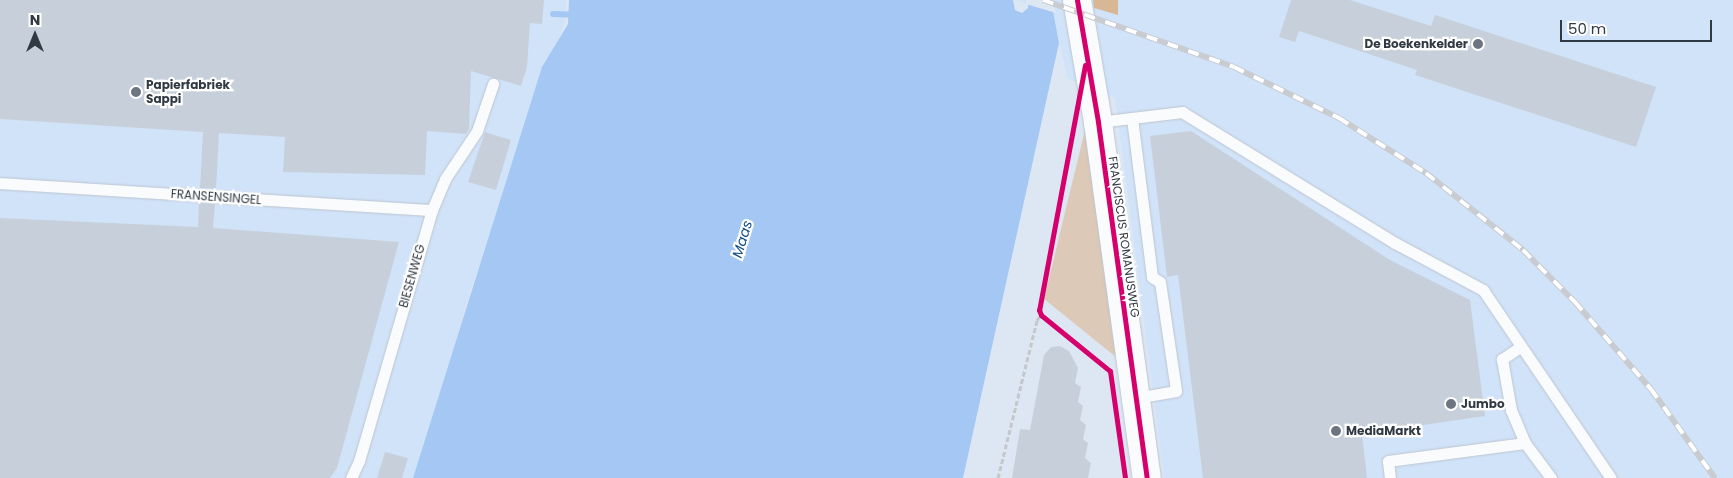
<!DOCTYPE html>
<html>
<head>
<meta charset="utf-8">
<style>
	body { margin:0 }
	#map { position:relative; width:1733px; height:478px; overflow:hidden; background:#dde7f4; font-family:Poppins,sans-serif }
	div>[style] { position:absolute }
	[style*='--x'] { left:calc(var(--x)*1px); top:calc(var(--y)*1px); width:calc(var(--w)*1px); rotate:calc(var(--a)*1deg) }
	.built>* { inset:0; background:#d1e3f9 }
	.green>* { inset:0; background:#dcc9b8 }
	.forest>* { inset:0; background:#d8b795 }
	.water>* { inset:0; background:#a4c8f3 }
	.pier>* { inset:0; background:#dde7f4 }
	.stream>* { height:6px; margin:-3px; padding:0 3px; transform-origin:3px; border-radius:3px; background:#a4c8f3 }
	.building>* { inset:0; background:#c7d0da }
	.path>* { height:3px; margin-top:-1.5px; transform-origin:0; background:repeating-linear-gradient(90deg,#c4c8cd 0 5px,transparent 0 7.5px) }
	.roads { filter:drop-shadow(0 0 1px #bdc5cf) drop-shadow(0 0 1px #bdc5cf) }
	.lane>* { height:11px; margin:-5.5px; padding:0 5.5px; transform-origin:5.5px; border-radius:5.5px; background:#fafbfd }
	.secondary>* { height:28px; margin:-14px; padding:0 14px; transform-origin:14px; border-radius:14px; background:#fafbfd }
	.rail>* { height:5.5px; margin-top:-2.75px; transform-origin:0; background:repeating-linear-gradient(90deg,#fff 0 11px,#c8cbcf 0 22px); box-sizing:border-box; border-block:1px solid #c8cbcf }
	.cycleway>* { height:5px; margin:-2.5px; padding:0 2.5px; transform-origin:2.5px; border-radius:2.5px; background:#d6006c }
	.dots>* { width:14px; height:14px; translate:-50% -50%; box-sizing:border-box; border:2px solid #fff; border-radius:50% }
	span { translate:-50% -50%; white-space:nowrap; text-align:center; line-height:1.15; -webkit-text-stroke:4.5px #fff; paint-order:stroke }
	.poi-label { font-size:12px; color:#313942; font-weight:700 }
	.right { translate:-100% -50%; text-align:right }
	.left { translate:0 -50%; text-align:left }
	.street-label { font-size:12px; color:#313942 }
	.water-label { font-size:14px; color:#114d8c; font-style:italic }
	.north { position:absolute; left:10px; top:10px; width:50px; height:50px; -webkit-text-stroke:4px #fff; paint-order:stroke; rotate:0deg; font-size:14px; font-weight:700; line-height:20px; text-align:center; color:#313942 }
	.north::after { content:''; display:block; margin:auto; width:18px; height:22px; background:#313942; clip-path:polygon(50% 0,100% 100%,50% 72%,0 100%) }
	.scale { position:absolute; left:1560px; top:20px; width:152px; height:22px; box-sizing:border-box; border:2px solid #313942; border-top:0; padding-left:6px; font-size:15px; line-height:18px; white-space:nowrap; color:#313942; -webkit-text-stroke:4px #fff; paint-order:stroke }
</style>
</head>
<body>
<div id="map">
	<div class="built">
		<div style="clip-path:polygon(0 0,566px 0,566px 19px,470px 292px,418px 478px,0 478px)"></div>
		<div style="clip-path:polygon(1015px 0,1733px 0,1733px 478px,1164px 478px,1115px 98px,1067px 78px,1053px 13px)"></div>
	</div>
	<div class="green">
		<div style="clip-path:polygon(1085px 130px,1116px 357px,1044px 299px)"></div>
	</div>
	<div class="forest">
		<div style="clip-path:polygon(1093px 0,1118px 0,1118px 15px,1094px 8px)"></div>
	</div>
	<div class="water">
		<div style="clip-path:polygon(569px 0,1013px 0,1015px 10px,1022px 13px,1028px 8px,1029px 0,1051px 0,1059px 43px,963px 478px,413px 478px,542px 67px,568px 24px)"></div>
	</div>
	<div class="pier">
		<div style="clip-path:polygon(1026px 0,1053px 0,1056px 13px,1026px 4px)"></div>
	</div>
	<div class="stream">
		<div style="--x:553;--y:14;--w:23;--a:2"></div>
	</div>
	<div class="building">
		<div style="clip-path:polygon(0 0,544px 0,542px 24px,530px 23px,527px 67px,521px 86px,471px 71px,469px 129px,466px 134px,427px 131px,425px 175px,283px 172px,285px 137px,219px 133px,216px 189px,200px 188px,203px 132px,0 119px)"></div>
		<div style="clip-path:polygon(1291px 0,1350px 0,1431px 26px,1435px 15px,1656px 87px,1636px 147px,1415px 75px,1417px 70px,1299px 31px,1295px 42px,1279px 37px)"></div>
		<div style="clip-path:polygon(1191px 131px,1390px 260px,1470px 300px,1485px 416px,1362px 434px,1367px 478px,1203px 478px,1178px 275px,1167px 277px,1150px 136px)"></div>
		<div style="clip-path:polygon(485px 132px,511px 140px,496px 190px,468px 182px)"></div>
		<div style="clip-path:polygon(199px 203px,215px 204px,213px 228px,399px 242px,337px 468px,330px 478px,0 478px,0 218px,198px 227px)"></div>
		<div style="clip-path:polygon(1060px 346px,1069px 351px,1078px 368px,1075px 383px,1081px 387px,1078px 402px,1083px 406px,1080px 420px,1086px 425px,1083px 439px,1088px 443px,1085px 458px,1091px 463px,1088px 478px,1012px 478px,1020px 429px,1030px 430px,1044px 355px,1051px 347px)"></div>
		<div style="clip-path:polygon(385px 452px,408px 458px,402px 478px,377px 478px)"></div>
	</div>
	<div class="path">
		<div style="--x:998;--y:478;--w:163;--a:-76.1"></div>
		<div style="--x:1037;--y:320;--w:6;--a:-51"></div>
	</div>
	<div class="roads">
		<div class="lane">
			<div style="--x:1132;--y:118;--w:160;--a:82.8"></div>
			<div style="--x:1152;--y:277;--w:9;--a:32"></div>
			<div style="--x:1160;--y:282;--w:110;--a:81.6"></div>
			<div style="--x:1176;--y:391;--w:40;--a:170"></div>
			<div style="--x:1098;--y:122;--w:85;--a:-6.8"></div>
			<div style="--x:1182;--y:112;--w:250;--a:31.6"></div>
			<div style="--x:1395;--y:243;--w:100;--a:28.1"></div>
			<div style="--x:1483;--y:290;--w:227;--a:55.8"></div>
			<div style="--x:0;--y:183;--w:433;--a:3.6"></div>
			<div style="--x:1520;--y:347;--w:22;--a:146"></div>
			<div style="--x:1502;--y:359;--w:52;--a:80"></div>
			<div style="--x:1511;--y:410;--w:36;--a:67"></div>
			<div style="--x:1525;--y:443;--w:44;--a:53.4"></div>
			<div style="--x:351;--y:478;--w:19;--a:-65"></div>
			<div style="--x:359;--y:461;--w:261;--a:-73.8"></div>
			<div style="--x:432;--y:210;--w:34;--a:-67"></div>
			<div style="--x:445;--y:179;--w:58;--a:-56.3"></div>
			<div style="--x:477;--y:131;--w:50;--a:-71.2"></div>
			<div style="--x:1390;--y:478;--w:17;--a:-97"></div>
			<div style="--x:1388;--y:461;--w:138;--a:-7.5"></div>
		</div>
		<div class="secondary">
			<div style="--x:1077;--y:0;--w:124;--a:80.2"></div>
			<div style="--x:1098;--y:122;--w:359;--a:82.2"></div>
		</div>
	</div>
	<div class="rail">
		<div style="--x:1043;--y:0;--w:202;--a:19.3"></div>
		<div style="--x:1234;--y:67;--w:117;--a:25.9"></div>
		<div style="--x:1339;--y:118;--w:103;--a:32.3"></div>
		<div style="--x:1426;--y:173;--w:124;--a:38.4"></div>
		<div style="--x:1523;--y:250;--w:74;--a:45"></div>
		<div style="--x:1575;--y:302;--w:116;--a:48.9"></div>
		<div style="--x:1651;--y:389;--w:110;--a:54.3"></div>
	</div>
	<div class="cycleway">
		<div style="--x:1077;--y:0;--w:124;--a:80.2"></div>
		<div style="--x:1098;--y:122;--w:359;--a:82.2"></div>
		<div style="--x:1085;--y:65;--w:249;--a:100.6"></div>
		<div style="--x:1039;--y:310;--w:5;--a:68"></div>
		<div style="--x:1041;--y:315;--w:89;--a:39.1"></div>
		<div style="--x:1110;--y:371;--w:108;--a:82"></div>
	</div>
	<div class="dots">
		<div style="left:1478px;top:44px;background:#6d7680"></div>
		<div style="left:136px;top:92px;background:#6d7680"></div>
		<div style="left:1451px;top:404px;background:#6d7680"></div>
		<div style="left:1336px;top:431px;background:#6d7680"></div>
	</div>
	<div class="poi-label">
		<span class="right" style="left:1468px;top:44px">De Boekenkelder</span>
		<span class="left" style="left:146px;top:92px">Papierfabriek<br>Sappi</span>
		<span class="left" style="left:1461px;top:404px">Jumbo</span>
		<span class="left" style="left:1346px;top:431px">MediaMarkt</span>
	</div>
	<div class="street-label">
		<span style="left:216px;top:197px;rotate:4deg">FRANSENSINGEL</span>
		<span style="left:1124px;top:237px;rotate:82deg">FRANCISCUS ROMANUSWEG</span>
		<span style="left:412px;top:276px;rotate:-74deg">BIESENWEG</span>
	</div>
	<div class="water-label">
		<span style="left:742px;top:239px;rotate:-73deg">Maas</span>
	</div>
	<div class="north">N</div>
	<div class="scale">50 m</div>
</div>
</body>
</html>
